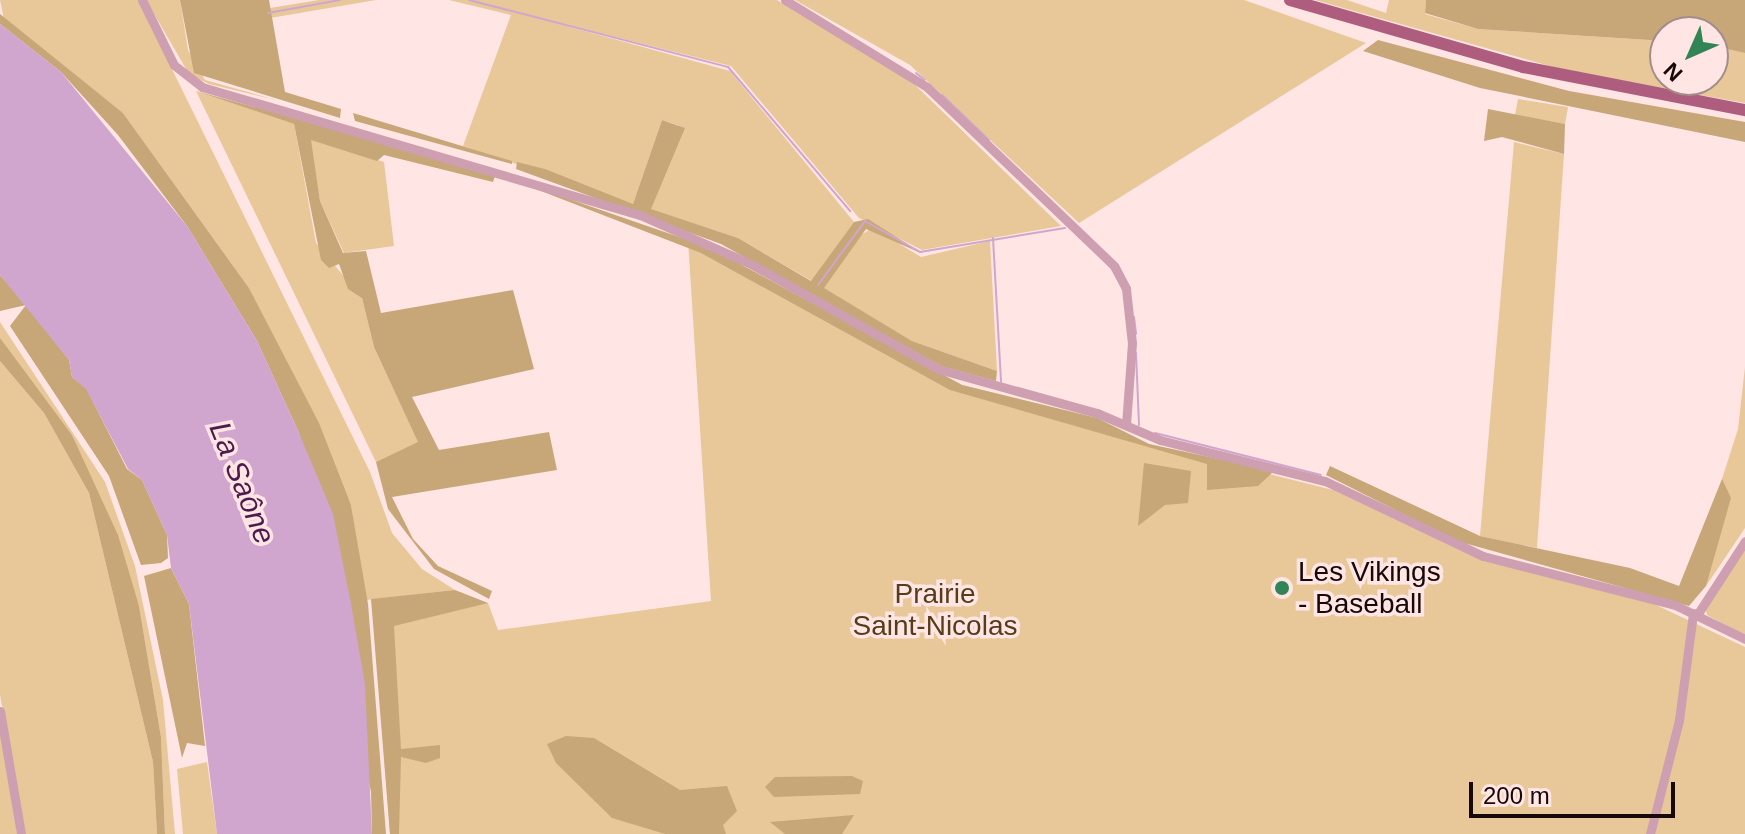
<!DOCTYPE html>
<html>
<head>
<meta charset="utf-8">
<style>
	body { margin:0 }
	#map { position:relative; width:1745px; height:834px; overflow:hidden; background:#ffe5e3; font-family:Arial,sans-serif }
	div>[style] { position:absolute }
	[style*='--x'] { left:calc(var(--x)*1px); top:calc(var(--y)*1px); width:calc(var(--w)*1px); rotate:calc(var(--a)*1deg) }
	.green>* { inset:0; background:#e8c799 }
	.forest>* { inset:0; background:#c7a678 }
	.water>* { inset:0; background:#d0a6ce }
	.stream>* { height:2px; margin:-1px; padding:0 1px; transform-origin:1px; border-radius:1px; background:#d0a6ce }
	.minor>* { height:9px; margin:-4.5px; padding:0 4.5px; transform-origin:4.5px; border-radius:4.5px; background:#ce9fb0 }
	.major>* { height:12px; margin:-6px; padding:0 6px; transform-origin:6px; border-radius:6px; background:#ae5d7f }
	.dots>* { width:22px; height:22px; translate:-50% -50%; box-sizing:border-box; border:4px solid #ffe5e3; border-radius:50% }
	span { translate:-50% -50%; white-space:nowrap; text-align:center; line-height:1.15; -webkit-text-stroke:7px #ffe5e3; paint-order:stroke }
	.poi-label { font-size:28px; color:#160908 }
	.left { translate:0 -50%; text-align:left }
	.park-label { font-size:28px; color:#553d19 }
	.water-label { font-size:30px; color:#4d1b4d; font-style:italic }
	.north { position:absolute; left:1649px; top:16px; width:80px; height:80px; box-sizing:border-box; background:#ffe5e3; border:2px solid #a28d8b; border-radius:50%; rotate:225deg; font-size:22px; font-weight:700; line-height:32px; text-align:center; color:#160908 }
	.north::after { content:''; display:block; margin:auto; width:28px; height:36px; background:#318456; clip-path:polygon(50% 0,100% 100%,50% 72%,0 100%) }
	.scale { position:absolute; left:1469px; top:782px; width:206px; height:36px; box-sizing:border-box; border:4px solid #160908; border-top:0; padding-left:10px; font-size:24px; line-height:28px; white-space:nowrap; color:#160908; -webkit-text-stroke:6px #ffe5e3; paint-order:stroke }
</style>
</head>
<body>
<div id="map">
	<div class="green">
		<div style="clip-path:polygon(0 0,138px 0,370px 472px,392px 533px,422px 569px,455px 590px,366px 600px,351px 505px,249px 288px,123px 113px,4px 19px)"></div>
		<div style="clip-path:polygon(146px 0,180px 0,188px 50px,205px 80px,276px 100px,209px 84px,189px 74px)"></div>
		<div style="clip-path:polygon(319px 0,376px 0,270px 18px,270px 8px)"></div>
		<div style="clip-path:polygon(449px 0,777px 0,913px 83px,1061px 226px,922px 250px,859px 218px,731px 66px,512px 11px,730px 71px,854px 222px,812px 281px,738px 238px,650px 209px,684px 128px,675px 124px,662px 120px,633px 204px,463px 146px,511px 15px)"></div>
		<div style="clip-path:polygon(795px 0,1244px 0,1366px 43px,1079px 223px,910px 65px)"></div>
		<div style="clip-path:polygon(1315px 0,1347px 0,1386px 13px,1389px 0,1426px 0,1425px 14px,1478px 29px,1665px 41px,1665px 80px,1713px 80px,1713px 46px,1745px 53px,1745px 103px,1571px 72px)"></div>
		<div style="clip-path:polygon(196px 91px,294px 124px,316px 243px,362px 298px,374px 347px,419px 443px,376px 462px)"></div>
		<div style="clip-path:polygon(1518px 99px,1568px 107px,1565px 124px,1515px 115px)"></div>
		<div style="clip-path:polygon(310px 139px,384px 162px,394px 246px,344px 253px,320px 201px)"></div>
		<div style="clip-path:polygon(1514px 142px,1564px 154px,1537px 548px,1480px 536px)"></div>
		<div style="clip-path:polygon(873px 228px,921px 257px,990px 241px,997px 371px,912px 341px,823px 288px,859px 236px)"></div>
		<div style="clip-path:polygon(688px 240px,962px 385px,1097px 418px,1149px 444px,1333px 490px,1468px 554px,1654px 604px,1745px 647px,1745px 834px,390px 834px,374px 623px,465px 600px,488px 603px,498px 630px,711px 601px)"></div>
		<div style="clip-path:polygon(0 322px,105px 482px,135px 566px,163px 700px,175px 834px,165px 834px,161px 737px,139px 606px,72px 435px,19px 367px,0 338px)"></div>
		<div style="clip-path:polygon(0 361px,44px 413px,89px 493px,153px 762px,157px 834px,25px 834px,0 695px)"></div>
		<div style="clip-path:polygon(1745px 367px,1745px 528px,1706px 586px,1722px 479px,1738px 429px)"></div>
		<div style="clip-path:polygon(1745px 544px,1745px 636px,1707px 615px,1705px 606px)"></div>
		<div style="clip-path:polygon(0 726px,17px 834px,0 834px)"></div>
		<div style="clip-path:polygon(207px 762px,217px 834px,183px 834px,177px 769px)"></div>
	</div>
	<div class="forest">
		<div style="clip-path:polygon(180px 0,269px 0,285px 92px,341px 109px,340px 118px,194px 73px)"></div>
		<div style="clip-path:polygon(1426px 0,1745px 0,1745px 53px,1713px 46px,1713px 32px,1665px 32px,1665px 41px,1478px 29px,1425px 13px)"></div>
		<div style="clip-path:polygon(0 14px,123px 113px,249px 288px,319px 423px,351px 505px,368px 604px,386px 834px,372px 834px,371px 792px,299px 433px,257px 341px,187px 226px,118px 135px,61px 72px,0 24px)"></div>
		<div style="clip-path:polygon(1378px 40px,1569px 91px,1745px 122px,1745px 142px,1480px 88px,1363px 51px)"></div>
		<div style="clip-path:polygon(196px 91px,496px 173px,493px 182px,384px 155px,377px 161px,311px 140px,320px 201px,343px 253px,366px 251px,381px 313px,513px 290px,534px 369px,412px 397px,439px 450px,549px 432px,557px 470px,392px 497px,413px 539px,438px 566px,492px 591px,489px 599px,434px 569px,388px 509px,376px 462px,418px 442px,374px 347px,362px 298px,348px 289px,339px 264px,329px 268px,321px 260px,294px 124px)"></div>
		<div style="clip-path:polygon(1488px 109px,1565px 124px,1564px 154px,1502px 137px,1484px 141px)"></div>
		<div style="clip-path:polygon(353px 113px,512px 161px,512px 164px,355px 121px)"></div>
		<div style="clip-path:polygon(662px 120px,685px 128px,651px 209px,738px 238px,811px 281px,854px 222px,868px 219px,923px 254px,866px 229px,824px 288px,912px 341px,997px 371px,996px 381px,941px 366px,721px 244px,516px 169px,517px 162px,545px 169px,633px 204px)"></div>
		<div style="clip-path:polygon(502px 176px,711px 248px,962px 385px,1097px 418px,1149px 444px,1274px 471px,1258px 486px,1207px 490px,1207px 464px,950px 390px,701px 253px)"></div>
		<div style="clip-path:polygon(0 275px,30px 310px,69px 360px,72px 377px,86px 388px,127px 469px,142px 480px,167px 535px,168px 558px,161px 563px,141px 565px,109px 476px,10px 326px,26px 305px,0 311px)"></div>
		<div style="clip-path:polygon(0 338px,72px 435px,118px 535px,139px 606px,161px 737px,165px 834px,157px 834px,153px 762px,89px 493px,44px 413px,0 361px)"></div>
		<div style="clip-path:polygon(1144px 463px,1191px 471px,1188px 503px,1165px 505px,1138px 526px)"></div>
		<div style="clip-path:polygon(1330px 466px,1480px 536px,1630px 568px,1679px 586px,1722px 479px,1731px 498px,1706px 586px,1689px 606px,1457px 541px,1326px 475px)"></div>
		<div style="clip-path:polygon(171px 568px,189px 604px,205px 746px,187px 743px,182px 758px,144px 576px)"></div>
		<div style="clip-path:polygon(455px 590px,488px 603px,394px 626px,401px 749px,440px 745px,440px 758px,426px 763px,401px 757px,399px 834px,390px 834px,371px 599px)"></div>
		<div style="clip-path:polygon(566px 736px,594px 738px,680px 790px,727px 786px,737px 811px,723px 825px,726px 834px,665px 834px,612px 818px,556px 763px,547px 744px)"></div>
		<div style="clip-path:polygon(852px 776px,863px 781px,860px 794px,774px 797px,765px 787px,775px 777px)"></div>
		<div style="clip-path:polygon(854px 815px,842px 834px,785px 834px,770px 822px)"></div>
	</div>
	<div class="water">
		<div style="clip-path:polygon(0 24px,61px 72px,187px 226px,257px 341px,299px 433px,333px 514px,351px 604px,365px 684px,372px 834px,217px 834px,189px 604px,171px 568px,167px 535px,142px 480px,128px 469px,86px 389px,72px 377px,69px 360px,0 275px)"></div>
	</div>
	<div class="stream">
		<div style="--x:469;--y:0;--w:268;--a:14.5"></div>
		<div style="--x:728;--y:67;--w:189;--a:49.7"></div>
		<div style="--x:268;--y:13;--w:73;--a:-10.2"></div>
		<div style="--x:916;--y:73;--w:11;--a:38"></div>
		<div style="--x:942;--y:95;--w:65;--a:43.8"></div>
		<div style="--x:993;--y:238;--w:144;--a:86.8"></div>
		<div style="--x:1118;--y:265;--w:25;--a:63"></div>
		<div style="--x:818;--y:285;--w:79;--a:-53.7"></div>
		<div style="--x:865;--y:221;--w:63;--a:29.4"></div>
		<div style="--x:920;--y:252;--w:147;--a:-9.4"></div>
		<div style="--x:1134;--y:317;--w:17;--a:83"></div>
		<div style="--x:1136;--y:353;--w:72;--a:87.6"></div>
		<div style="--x:1155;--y:433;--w:171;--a:14.2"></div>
	</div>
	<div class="minor">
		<div style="--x:142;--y:0;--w:72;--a:63.8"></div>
		<div style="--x:174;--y:65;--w:36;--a:38"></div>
		<div style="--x:202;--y:87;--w:456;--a:16.3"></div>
		<div style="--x:640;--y:215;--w:121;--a:23.8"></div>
		<div style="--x:751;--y:264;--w:214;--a:29.3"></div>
		<div style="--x:938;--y:369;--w:165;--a:15.5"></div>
		<div style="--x:1097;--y:413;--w:69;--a:23.2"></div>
		<div style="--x:1160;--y:440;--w:170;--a:14"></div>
		<div style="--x:1325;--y:481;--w:175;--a:25.4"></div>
		<div style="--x:1483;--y:556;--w:198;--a:14.3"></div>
		<div style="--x:1675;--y:605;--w:78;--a:25.9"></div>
		<div style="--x:785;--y:0;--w:167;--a:31.5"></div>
		<div style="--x:927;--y:87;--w:259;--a:43.7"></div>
		<div style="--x:1114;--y:266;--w:26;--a:62"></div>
		<div style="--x:1126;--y:289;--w:54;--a:83.7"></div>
		<div style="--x:1132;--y:343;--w:81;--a:94.2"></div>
		<div style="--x:1697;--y:615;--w:88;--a:-57"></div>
		<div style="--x:0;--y:711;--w:125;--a:80.3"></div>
		<div style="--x:1650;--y:834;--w:118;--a:-75.7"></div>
		<div style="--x:1679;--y:720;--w:108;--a:-82.5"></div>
	</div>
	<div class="major">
		<div style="--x:1290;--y:0;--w:242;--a:16"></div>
		<div style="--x:1523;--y:67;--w:226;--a:11"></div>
	</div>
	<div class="dots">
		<div style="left:1282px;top:588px;background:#318456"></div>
	</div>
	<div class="poi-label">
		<span class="left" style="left:1298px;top:588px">Les Vikings<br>- Baseball</span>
	</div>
	<div class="park-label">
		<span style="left:935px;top:610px">Prairie<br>Saint-Nicolas</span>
	</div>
	<div class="water-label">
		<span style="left:242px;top:483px;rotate:68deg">La Saône</span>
	</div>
	<div class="north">N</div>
	<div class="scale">200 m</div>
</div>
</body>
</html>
